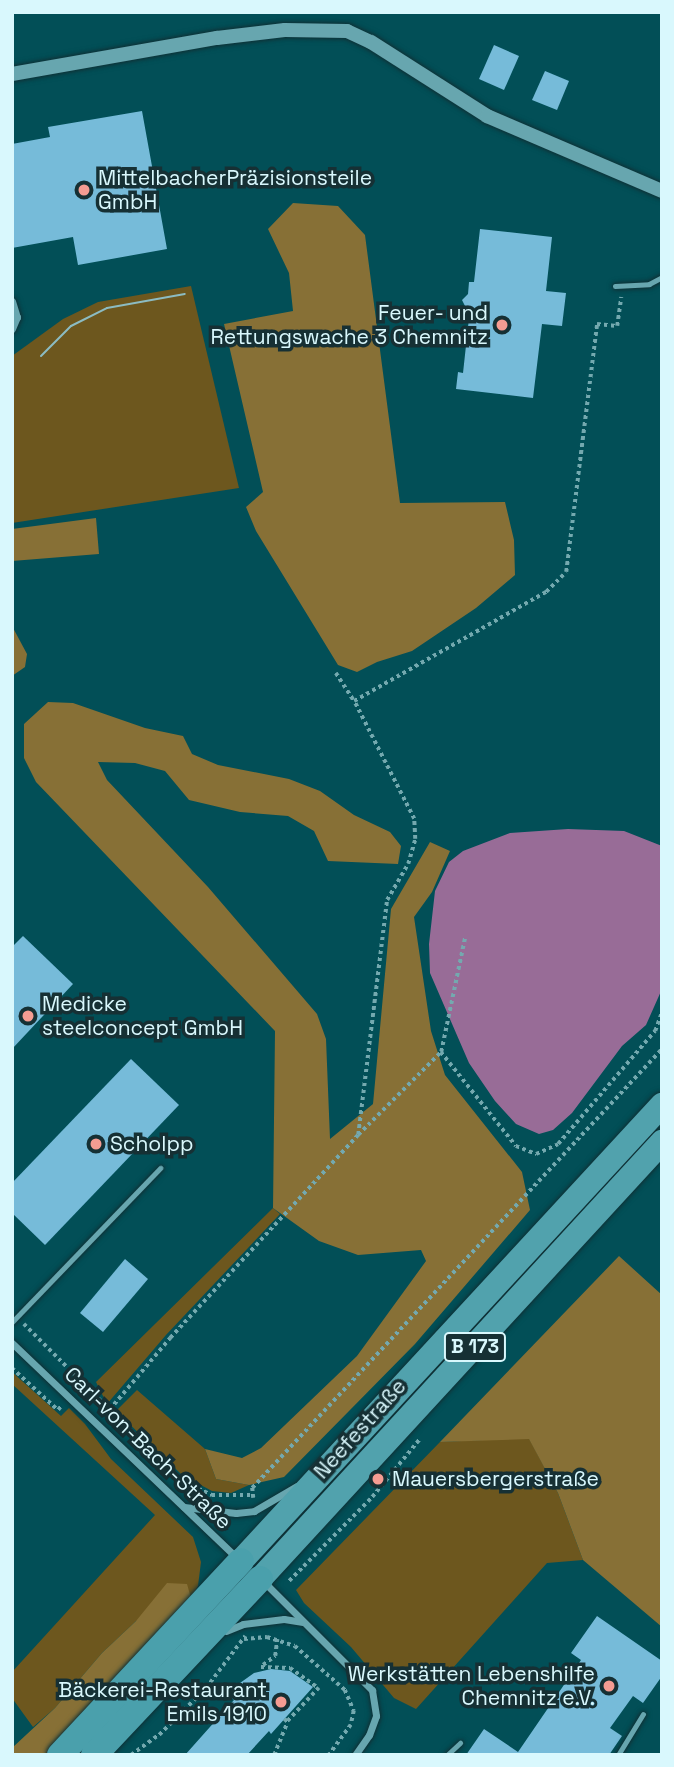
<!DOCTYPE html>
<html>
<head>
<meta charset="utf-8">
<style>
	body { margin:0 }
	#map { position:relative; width:674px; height:1767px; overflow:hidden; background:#024f57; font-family:"Space Grotesk",sans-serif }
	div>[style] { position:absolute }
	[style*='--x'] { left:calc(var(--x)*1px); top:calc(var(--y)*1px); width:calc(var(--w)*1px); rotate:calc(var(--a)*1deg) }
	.green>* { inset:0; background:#6d571e }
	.forest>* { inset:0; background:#877036 }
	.water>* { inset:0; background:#986c97 }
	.building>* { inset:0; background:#76bbd9 }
	.path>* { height:3.5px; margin-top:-1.75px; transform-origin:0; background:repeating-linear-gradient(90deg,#74a9af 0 3.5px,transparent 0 7px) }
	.roads { filter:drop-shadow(0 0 2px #0f3136) drop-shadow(0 0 2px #0f3136) }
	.service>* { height:5px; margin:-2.5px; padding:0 2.5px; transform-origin:2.5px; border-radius:2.5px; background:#67a6af }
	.minor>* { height:7px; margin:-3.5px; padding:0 3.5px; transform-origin:3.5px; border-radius:3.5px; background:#67a6af }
	.secondary>* { height:14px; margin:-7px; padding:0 7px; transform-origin:7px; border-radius:7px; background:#67a6af }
	.primary>* { height:24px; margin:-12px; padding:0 12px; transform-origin:12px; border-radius:12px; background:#51a2ad }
	.trunk>* { height:26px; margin:-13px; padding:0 13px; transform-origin:13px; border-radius:13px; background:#4aa0ac }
	.tram>* { height:2px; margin:-1px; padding:0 1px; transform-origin:1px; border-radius:1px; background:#8cbcc2 }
	.dots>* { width:19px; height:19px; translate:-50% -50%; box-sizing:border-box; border:4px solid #163034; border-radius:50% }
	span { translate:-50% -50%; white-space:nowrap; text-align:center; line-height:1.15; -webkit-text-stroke:7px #163034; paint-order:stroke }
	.shield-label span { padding:2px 5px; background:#163034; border:2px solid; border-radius:5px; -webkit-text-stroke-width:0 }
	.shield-label { font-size:19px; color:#d9f8fd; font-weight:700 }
	.poi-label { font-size:21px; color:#d9f8fd }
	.left { translate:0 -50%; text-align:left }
	.right { translate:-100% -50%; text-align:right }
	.street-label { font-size:21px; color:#d9f8fd }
	.frame { position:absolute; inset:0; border:14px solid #d9f8fd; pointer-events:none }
</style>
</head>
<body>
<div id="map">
	<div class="green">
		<div style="clip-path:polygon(191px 286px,239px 488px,12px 523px,12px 356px,63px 319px,98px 302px)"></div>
		<div style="clip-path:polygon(273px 1208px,280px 1214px,166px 1335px,107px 1404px,96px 1382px)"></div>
		<div style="clip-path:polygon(12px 1372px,61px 1416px,69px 1408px,85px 1424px,111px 1459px,193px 1537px,201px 1562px,198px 1586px,191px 1598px,136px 1621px,102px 1653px,55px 1708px,33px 1727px,12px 1698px,12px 1672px,155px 1515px,12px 1384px)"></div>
		<div style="clip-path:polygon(137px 1390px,205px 1449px,216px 1479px,249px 1485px,231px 1493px,212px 1491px,182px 1475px,116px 1411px)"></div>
		<div style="clip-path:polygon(529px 1438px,558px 1493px,583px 1560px,547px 1563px,416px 1709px,394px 1698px,351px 1647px,304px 1603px,296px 1590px,440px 1442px)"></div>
	</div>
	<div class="forest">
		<div style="clip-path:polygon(293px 203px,338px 206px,365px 235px,400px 503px,505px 502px,514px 540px,515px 575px,476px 608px,412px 651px,377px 662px,357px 672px,338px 665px,256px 531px,246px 507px,263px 492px,224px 324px,293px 311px,289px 273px,268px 229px)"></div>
		<div style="clip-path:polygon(96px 518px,99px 554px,12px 561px,12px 529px)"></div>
		<div style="clip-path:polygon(12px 626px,27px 654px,25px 667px,12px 676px)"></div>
		<div style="clip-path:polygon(48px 702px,73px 703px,145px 728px,183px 736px,192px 754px,218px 765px,289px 779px,320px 791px,354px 815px,390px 832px,401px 846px,398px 864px,328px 861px,314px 831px,288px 816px,240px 812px,189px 800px,165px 771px,135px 763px,98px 762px,107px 780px,208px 887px,317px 1014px,326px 1039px,330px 1139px,373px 1104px,391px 909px,430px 842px,450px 851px,432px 892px,414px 917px,431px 1031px,445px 1075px,522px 1172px,530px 1210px,415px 1344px,284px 1477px,249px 1485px,216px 1479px,205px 1449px,242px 1458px,261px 1448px,357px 1356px,426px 1261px,421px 1250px,358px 1255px,319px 1241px,273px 1208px,275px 1031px,36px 782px,24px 758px,24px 724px)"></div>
		<div style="clip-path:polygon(619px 1256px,662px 1295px,662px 1627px,583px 1560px,558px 1493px,529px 1439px,440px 1442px)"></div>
		<div style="clip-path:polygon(167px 1583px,187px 1584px,191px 1598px,47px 1755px,12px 1755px,12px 1748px,55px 1708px,102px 1653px,136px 1621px)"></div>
	</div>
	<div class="water">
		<div style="clip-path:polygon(568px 829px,624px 831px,662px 846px,662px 989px,646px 1025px,622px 1046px,572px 1113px,553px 1130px,539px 1134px,516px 1124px,495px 1101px,469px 1063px,430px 973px,429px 944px,435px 891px,449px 862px,463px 851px,510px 833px)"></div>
	</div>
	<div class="building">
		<div style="clip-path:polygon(494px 45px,519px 56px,504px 90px,479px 79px)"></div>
		<div style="clip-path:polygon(545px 71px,569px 81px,557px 110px,532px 100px)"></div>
		<div style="clip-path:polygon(142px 111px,167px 249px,78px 265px,73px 237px,12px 248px,12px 144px,50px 137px,48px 127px)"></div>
		<div style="clip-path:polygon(480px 229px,552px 237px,546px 291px,566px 293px,562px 326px,542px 324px,533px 398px,456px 389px,458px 372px,463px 373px,469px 318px,465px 318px,466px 308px,462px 300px,468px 294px,469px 282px,474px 282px)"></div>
		<div style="clip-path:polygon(23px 936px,73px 984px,12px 1049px,12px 947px)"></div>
		<div style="clip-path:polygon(131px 1059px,179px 1105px,45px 1245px,12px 1213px,12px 1183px)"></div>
		<div style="clip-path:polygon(125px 1259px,148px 1279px,103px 1332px,80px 1313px)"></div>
		<div style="clip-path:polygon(597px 1616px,662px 1661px,662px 1676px,643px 1703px,633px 1696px,610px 1728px,622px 1736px,609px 1755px,466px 1755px,484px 1729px,518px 1752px,581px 1660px,571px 1653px)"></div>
		<div style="clip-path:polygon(271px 1669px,290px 1671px,313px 1687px,271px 1734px,269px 1731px,247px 1755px,185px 1755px,234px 1700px,229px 1695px,240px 1683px,254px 1673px)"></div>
	</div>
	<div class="path">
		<div style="--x:336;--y:673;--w:33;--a:57"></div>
		<div style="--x:354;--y:701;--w:221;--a:-29.6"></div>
		<div style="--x:546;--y:592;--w:28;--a:-45"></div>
		<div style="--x:566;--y:572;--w:250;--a:-82.9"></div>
		<div style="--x:597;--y:324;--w:20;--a:6"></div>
		<div style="--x:617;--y:326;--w:29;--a:-82"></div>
		<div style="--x:441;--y:1052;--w:120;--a:51.4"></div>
		<div style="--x:516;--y:1146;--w:22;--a:22"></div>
		<div style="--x:536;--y:1154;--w:24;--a:-24"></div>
		<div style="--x:558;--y:1144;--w:149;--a:-49.4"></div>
		<div style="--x:655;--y:1031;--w:20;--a:-70"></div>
		<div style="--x:358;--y:1135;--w:117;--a:-45"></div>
		<div style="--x:441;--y:1052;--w:117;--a:-78.2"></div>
		<div style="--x:24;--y:1324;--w:219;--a:45"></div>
		<div style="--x:179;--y:1479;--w:37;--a:26"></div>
		<div style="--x:212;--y:1495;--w:40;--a:0"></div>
		<div style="--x:12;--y:1368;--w:62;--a:42.4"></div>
		<div style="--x:58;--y:1410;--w:5;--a:-53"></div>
		<div style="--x:105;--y:1415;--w:101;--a:-49.8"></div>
		<div style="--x:170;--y:1338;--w:277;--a:-47.2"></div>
		<div style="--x:358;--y:1135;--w:237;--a:-83"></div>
		<div style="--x:387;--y:900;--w:42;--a:-59.7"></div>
		<div style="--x:408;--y:864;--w:26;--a:-74"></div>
		<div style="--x:415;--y:839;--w:20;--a:-93"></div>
		<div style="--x:414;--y:819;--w:132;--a:-117"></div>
		<div style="--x:253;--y:1498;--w:10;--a:-96"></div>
		<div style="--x:252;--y:1488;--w:601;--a:-46.96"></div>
		<div style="--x:289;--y:1581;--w:118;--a:-45.3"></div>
		<div style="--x:372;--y:1497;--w:74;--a:-50.5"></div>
		<div style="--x:244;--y:1639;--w:23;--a:-5"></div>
		<div style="--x:267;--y:1637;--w:29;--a:18"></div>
		<div style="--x:295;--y:1646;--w:67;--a:41.3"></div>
		<div style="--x:345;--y:1690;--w:23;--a:67"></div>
		<div style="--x:354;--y:1711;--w:14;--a:102"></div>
		<div style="--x:351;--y:1725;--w:37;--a:126"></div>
		<div style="--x:263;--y:1665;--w:15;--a:-37"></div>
		<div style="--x:275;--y:1656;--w:17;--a:-83"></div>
		<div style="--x:261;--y:1667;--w:29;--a:2"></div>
		<div style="--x:290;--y:1668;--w:35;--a:35"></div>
		<div style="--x:319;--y:1688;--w:47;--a:133.3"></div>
		<div style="--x:287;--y:1722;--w:7;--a:-135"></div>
		<div style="--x:131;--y:1755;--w:34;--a:-36"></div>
		<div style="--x:159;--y:1735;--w:66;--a:-45"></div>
		<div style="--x:206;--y:1688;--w:65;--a:-53.1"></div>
		<div style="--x:274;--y:1755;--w:35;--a:-68"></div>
	</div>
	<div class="roads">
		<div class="service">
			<div style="--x:615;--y:286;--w:34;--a:-3"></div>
			<div style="--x:649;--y:284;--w:15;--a:-28"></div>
			<div style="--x:12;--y:1322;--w:214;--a:-46.1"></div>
			<div style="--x:447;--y:1755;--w:18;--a:-43"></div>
			<div style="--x:618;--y:1755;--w:48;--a:-58.6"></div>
		</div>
		<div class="minor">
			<div style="--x:12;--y:301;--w:17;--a:73"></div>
			<div style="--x:17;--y:317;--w:13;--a:113"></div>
			<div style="--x:12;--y:1343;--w:311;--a:43.7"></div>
			<div style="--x:184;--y:1507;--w:52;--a:6.6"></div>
			<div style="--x:236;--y:1513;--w:18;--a:-6"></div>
			<div style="--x:254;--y:1511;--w:50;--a:-30.2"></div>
			<div style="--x:264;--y:1582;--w:153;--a:45"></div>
			<div style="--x:372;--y:1690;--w:26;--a:81"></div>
			<div style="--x:376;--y:1716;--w:20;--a:110"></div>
			<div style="--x:369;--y:1735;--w:24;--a:125"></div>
			<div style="--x:226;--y:1631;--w:18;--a:-22"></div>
			<div style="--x:243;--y:1624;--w:41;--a:-7"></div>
			<div style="--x:284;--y:1619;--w:19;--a:9"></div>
		</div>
		<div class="secondary">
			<div style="--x:12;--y:74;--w:208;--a:-10"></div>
			<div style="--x:217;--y:38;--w:68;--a:-6.7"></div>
			<div style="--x:285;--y:30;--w:62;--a:0.9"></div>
			<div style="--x:347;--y:31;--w:26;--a:25"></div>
			<div style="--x:371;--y:42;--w:138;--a:32.5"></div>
			<div style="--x:487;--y:116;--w:190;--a:23.2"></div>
		</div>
		<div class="primary">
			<div style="--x:241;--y:1561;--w:621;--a:-47.29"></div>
			<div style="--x:260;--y:1579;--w:594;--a:-47.39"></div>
		</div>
		<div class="trunk">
			<div style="--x:60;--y:1755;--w:265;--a:-47"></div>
			<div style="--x:94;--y:1755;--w:242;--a:-46.7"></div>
		</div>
	</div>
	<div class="tram">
		<div style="--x:41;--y:356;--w:42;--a:-45"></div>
		<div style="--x:71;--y:326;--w:40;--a:-26.6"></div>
		<div style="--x:107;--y:308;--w:79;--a:-10.2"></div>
	</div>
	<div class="dots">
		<div style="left:84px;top:190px;background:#f59c92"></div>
		<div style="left:502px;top:325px;background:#f59c92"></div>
		<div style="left:28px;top:1016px;background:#f59c92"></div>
		<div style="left:96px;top:1144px;background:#f59c92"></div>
		<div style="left:378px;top:1479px;background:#f59c92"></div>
		<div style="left:609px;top:1686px;background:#f59c92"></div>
		<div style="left:281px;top:1702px;background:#f59c92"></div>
	</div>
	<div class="shield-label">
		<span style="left:475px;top:1347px">B 173</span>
	</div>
	<div class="poi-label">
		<span class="left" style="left:98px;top:190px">MittelbacherPräzisionsteile<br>GmbH</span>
		<span class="right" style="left:488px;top:325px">Feuer- und<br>Rettungswache 3 Chemnitz</span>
		<span class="left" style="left:42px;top:1016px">Medicke<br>steelconcept GmbH</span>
		<span class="left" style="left:110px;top:1144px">Scholpp</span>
		<span class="left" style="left:392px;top:1479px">Mauersbergerstraße</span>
		<span class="right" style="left:595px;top:1686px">Werkstätten Lebenshilfe<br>Chemnitz e.V.</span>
		<span class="right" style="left:267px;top:1702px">Bäckerei-Restaurant<br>Emils 1910</span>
	</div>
	<div class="street-label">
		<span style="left:360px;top:1429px;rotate:-48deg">Neefestraße</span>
		<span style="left:148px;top:1448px;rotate:44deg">Carl-von-Bach-Straße</span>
	</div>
	<div class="frame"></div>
</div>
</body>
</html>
